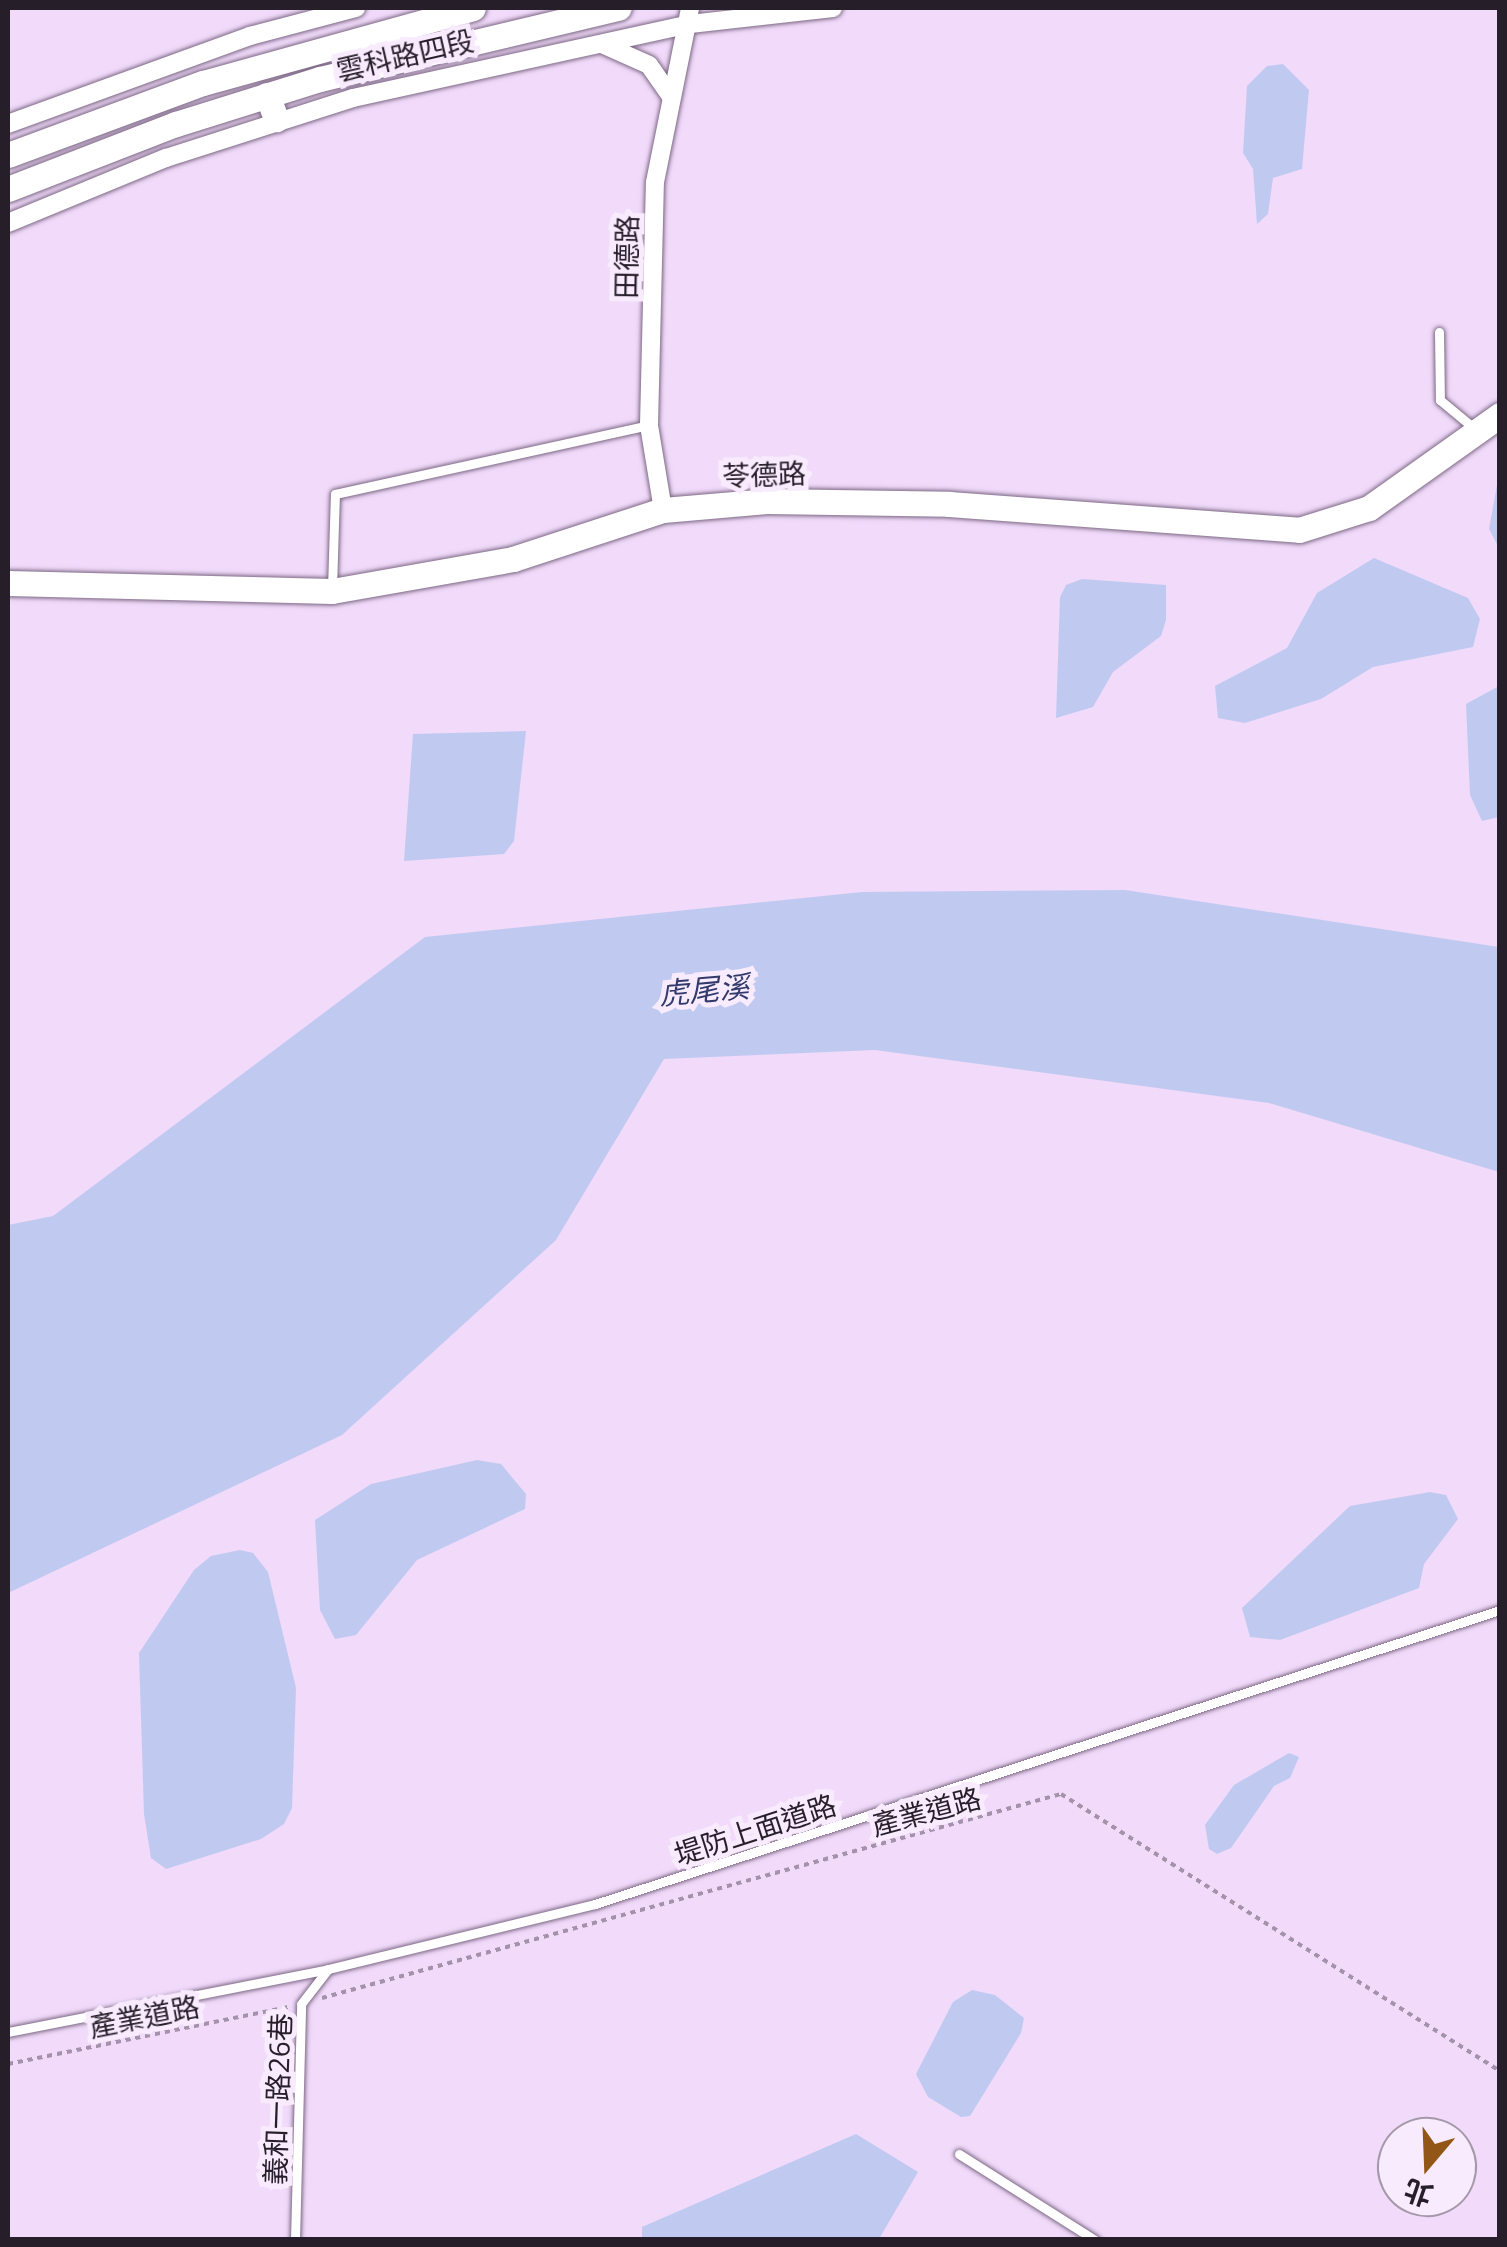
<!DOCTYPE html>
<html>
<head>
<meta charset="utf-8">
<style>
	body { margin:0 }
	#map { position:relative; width:1507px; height:2247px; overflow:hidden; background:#f1dafa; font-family:"Open Sans","Noto Sans TC",sans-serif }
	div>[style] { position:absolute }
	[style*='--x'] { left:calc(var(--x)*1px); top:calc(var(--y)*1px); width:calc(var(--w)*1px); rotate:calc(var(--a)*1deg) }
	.water>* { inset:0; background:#c0caf1 }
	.path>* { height:4px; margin-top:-2px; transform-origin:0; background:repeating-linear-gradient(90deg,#a392aa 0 5px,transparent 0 10px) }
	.roads { filter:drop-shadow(0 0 2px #7c6884) drop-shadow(0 0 2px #7c6884) }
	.lane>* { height:9px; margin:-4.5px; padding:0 4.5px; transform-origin:4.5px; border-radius:4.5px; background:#fff }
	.street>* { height:18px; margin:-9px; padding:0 9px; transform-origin:9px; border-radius:9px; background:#fff }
	.secondary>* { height:25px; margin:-12.5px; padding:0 12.5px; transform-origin:12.5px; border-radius:12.5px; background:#fff }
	span { translate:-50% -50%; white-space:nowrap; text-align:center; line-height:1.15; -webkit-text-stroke:10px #f9ebfe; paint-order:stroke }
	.street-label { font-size:28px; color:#261e29 }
	.water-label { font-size:30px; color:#313a6b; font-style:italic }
	.frame { position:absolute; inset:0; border:10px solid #261e29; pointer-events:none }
	.north { position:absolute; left:1377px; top:2117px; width:100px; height:100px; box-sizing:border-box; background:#f9ebfe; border:2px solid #a599a9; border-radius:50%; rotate:199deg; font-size:28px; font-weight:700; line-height:40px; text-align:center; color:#261e29 }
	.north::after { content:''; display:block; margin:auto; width:35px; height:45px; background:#925716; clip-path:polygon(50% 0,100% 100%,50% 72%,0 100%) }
</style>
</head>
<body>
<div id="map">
	<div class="water">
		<div style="clip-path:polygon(1283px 64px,1309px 90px,1302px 169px,1273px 178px,1268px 214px,1257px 224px,1253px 169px,1243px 153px,1247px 86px,1267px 66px)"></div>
		<div style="clip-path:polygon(1499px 474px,1500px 548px,1499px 548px,1489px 529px)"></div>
		<div style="clip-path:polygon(1374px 558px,1468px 598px,1480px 619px,1473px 647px,1373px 667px,1321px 699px,1245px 723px,1218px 718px,1215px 686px,1287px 648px,1317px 593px)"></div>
		<div style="clip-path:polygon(1082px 579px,1166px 585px,1166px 620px,1161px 636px,1113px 672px,1093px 707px,1056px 718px,1060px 597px,1066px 585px)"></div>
		<div style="clip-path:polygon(1499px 686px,1499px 817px,1482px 821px,1470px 795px,1466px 704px)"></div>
		<div style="clip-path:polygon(526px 731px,514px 841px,504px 854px,404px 861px,413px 734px)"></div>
		<div style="clip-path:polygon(1125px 890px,1499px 947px,1499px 1172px,1269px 1103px,875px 1050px,664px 1059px,556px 1240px,342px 1435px,8px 1593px,8px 1225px,53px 1216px,425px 937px,862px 892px)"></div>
		<div style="clip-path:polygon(477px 1460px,501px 1464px,526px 1494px,525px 1509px,417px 1560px,356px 1635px,335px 1639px,320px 1610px,315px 1520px,371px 1484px)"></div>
		<div style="clip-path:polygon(1430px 1492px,1446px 1495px,1458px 1519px,1424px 1564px,1419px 1588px,1280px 1640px,1250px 1637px,1242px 1608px,1350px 1506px)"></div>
		<div style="clip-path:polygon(240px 1550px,253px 1553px,268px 1572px,296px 1688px,292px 1808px,284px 1824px,261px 1839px,166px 1869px,151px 1858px,144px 1814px,139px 1653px,194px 1570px,211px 1556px)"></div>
		<div style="clip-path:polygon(1289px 1753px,1299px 1757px,1290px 1778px,1274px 1786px,1231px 1848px,1217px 1854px,1209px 1849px,1205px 1825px,1234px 1785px)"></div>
		<div style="clip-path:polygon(972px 1990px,995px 1995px,1024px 2018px,1021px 2033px,970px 2116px,961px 2117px,928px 2097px,916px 2074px,953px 2002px)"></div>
		<div style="clip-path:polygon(856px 2134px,918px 2172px,879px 2239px,642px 2239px,642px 2227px)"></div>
	</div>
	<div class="path">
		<div style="--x:322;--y:1998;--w:767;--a:-15.43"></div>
		<div style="--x:1061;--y:1794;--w:519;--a:32.25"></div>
		<div style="--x:8;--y:2064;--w:287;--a:-11.5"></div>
	</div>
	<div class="roads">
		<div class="lane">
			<div style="--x:1439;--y:332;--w:68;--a:89.2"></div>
			<div style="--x:1440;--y:400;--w:45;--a:39.6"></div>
			<div style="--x:332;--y:588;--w:94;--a:-88.2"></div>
			<div style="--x:335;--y:494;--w:321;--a:-12.4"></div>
			<div style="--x:8;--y:2032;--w:326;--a:-11.1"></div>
			<div style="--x:328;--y:1969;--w:275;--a:-13.7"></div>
			<div style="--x:595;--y:1904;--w:952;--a:-18"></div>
			<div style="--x:959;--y:2154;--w:161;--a:32.3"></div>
			<div style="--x:295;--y:2240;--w:236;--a:-88.5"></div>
			<div style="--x:301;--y:2004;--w:44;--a:-52.4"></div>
		</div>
		<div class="street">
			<div style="--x:602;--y:44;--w:51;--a:24.1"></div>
			<div style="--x:649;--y:65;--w:37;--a:55"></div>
			<div style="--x:8;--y:124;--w:258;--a:-20"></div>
			<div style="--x:250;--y:36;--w:110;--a:-14.8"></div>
			<div style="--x:8;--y:223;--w:171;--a:-22.4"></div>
			<div style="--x:166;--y:158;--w:196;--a:-17.8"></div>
			<div style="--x:353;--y:98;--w:345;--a:-12.4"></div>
			<div style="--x:690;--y:24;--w:144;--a:-6.4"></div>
			<div style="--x:663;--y:510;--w:86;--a:-99.4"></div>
			<div style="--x:649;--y:425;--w:243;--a:-88.6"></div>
			<div style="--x:655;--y:182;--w:177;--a:-78.6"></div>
		</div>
		<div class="secondary">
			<div style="--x:267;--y:95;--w:26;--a:69"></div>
			<div style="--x:8;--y:155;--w:208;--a:-20.3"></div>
			<div style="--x:203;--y:83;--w:280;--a:-15.5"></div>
			<div style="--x:8;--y:189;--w:180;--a:-21.2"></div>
			<div style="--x:176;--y:124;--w:151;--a:-17.4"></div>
			<div style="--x:320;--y:79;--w:307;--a:-13.4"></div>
			<div style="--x:8;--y:583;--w:324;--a:1.4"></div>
			<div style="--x:332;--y:591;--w:184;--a:-10"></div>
			<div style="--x:513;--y:559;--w:158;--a:-18.1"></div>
			<div style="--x:663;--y:510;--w:104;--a:-4.9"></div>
			<div style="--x:767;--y:501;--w:182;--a:0.9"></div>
			<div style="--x:949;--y:504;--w:351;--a:4.2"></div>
			<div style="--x:1299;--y:530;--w:73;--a:-17.4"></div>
			<div style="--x:1369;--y:508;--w:161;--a:-35.4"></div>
		</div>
	</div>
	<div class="street-label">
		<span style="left:405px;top:55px;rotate:-13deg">雲科路四段</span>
		<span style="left:626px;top:257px;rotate:-89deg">田德路</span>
		<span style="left:764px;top:474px;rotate:-2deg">苓德路</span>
		<span style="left:926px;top:1811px;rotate:-15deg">產業道路</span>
		<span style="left:755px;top:1829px;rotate:-18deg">堤防上面道路</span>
		<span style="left:144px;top:2016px;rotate:-11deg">產業道路</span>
		<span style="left:277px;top:2099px;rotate:-88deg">義和一路26巷</span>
	</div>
	<div class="water-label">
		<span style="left:704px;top:990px;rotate:-5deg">虎尾溪</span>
	</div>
	<div class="frame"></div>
	<div class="north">北</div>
</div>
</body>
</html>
